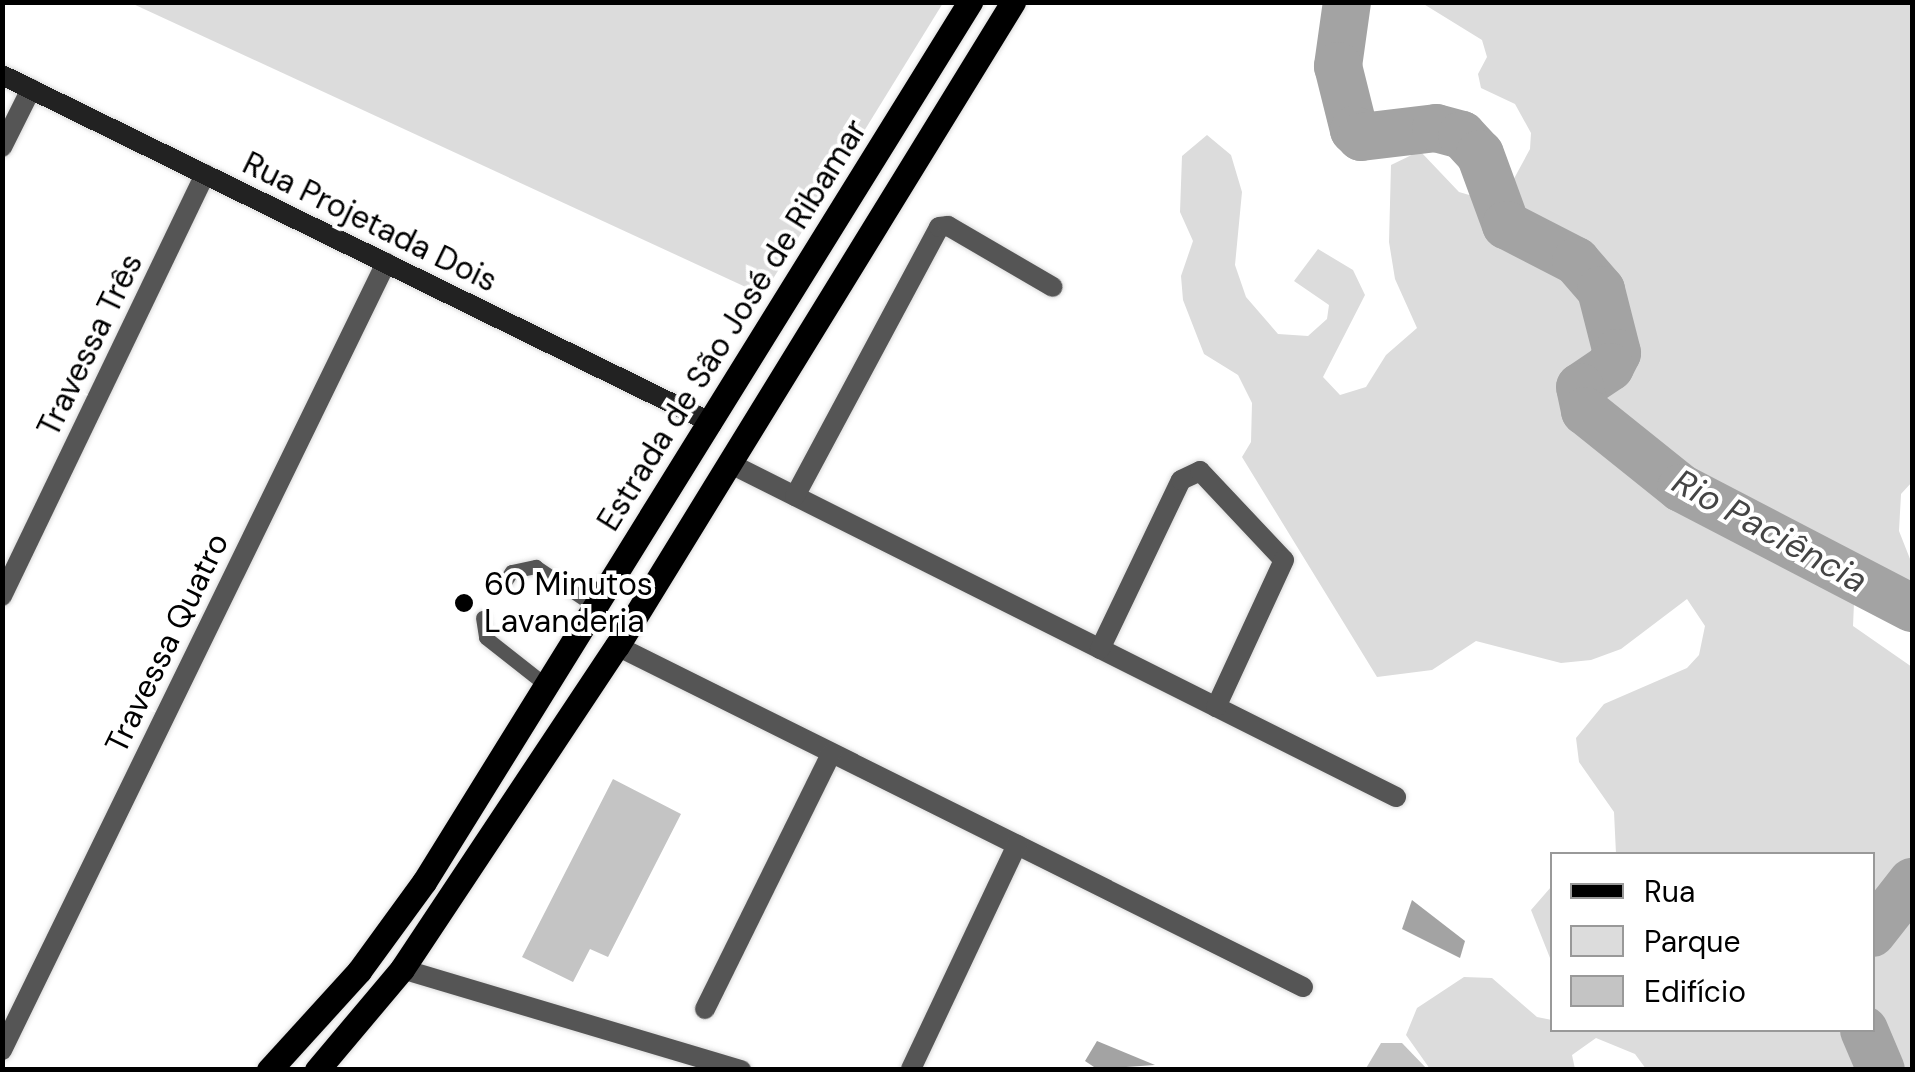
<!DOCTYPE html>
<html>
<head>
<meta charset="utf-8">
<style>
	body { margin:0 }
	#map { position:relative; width:1915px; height:1072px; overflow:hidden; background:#fff; font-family:"DM Sans",sans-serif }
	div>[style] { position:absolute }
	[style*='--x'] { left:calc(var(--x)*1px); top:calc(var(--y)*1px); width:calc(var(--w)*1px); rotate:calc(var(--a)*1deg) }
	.green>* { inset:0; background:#dcdcdc }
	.water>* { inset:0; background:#a3a3a3 }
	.river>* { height:48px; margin:-24px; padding:0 24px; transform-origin:24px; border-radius:24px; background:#a3a3a3 }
	.building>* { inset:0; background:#c4c4c4 }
	.roads { filter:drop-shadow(0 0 2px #dbdbdb) drop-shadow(0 0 2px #dbdbdb) }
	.lane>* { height:14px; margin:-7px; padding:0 7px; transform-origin:7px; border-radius:7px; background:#555 }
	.street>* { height:20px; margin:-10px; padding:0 10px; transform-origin:10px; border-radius:10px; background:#555 }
	.secondary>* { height:20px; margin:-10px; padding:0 10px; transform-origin:10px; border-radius:10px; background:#222 }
	.primary>* { height:25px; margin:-12.5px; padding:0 12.5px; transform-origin:12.5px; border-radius:12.5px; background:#000 }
	.dots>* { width:28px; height:28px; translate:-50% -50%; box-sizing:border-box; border:5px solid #fff; border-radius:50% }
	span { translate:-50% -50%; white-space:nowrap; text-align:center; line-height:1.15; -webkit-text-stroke:8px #fff; paint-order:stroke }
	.street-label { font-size:32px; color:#000 }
	.poi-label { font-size:32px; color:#000 }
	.left { translate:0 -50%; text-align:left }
	.water-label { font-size:35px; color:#444; font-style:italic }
	.frame { position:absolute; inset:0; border:5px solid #000; pointer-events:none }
	.legend { position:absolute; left:1550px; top:852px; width:325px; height:180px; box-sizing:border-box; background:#fff; border:2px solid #999; margin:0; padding:12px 18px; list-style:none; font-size:30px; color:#000 }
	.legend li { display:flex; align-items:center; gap:20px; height:50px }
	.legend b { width:50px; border:2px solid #999 }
</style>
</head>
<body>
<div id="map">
	<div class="green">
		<div style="clip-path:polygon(131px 3px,943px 3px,763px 295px)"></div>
		<div style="clip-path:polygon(1422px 3px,1912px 3px,1912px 482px,1901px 494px,1899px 531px,1912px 564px,1912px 602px,1854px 603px,1853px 626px,1912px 667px,1912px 1069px,1646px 1069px,1635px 1054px,1596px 1038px,1572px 1055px,1575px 1069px,1430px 1069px,1406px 1035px,1417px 1008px,1464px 977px,1492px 978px,1537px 1017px,1552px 1020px,1552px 1030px,1872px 1030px,1872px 854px,1616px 854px,1614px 812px,1579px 762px,1576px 738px,1604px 704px,1687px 668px,1699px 655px,1705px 626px,1687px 599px,1621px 649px,1591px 660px,1561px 663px,1476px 641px,1432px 670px,1377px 677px,1242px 457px,1251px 442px,1252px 403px,1238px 375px,1204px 354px,1183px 300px,1181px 276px,1193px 241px,1180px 212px,1182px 156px,1207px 135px,1231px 155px,1242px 192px,1235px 265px,1246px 297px,1278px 334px,1308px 336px,1327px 319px,1329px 305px,1294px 281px,1318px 249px,1353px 270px,1365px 295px,1323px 377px,1340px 395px,1366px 387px,1386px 355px,1417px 328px,1395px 279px,1389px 242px,1391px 165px,1420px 151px,1459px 192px,1490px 201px,1510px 186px,1530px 149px,1531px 133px,1515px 104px,1481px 88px,1478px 74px,1487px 57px,1482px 40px)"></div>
		<div style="clip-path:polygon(1552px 872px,1552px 963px,1531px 910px,1551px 887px)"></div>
	</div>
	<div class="water">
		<div style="clip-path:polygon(1412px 900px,1465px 941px,1460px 958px,1402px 929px)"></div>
		<div style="clip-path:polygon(1097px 1041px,1155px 1065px,1097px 1069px,1085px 1061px)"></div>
	</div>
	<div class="river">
		<div style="--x:1347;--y:2;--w:65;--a:98"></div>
		<div style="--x:1338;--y:66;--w:66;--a:76"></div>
		<div style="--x:1354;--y:130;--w:10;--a:45"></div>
		<div style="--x:1361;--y:137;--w:76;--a:-6.8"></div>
		<div style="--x:1436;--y:128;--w:27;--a:15"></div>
		<div style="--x:1462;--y:135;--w:26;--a:47"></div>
		<div style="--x:1480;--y:154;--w:76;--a:69.9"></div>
		<div style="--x:1506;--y:225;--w:79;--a:27.2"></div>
		<div style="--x:1576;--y:261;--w:38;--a:49"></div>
		<div style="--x:1601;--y:290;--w:65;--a:75.7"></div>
		<div style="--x:1617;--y:353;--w:16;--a:117"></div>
		<div style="--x:1610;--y:367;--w:36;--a:146"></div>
		<div style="--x:1580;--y:387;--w:25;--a:78"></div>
		<div style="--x:1585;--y:411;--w:123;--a:38.7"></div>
		<div style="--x:1681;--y:488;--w:260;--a:27.5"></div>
		<div style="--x:1872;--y:933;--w:65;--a:-51.9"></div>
		<div style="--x:1864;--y:1030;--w:43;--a:67"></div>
	</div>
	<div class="building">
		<div style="clip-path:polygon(613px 779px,681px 814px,608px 957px,590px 949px,573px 982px,522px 957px)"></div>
		<div style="clip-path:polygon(1381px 1043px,1402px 1043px,1428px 1070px,1365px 1070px)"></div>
	</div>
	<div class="roads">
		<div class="lane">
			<div style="--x:505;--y:583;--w:13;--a:-58"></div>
			<div style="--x:512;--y:572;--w:25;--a:-12"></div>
			<div style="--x:536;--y:567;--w:72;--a:33.7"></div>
			<div style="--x:483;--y:618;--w:20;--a:81"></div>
			<div style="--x:486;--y:638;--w:78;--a:38.2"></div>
		</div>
		<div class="street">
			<div style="--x:2;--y:147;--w:65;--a:-63.4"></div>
			<div style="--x:729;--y:463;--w:746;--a:26.6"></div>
			<div style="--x:795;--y:496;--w:305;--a:-61.8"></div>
			<div style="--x:939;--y:227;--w:9;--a:-6"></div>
			<div style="--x:948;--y:226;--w:121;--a:30.2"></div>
			<div style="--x:2;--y:596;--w:468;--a:-64.3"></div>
			<div style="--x:617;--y:646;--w:766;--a:26.43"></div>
			<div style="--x:1100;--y:649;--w:187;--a:-64.4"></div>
			<div style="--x:1181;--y:480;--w:21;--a:-25"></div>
			<div style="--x:1200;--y:471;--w:122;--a:46.7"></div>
			<div style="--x:1284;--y:560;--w:162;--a:114.8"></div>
			<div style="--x:402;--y:969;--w:354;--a:16.6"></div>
			<div style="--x:705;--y:1009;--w:284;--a:-63.7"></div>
			<div style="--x:2;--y:1050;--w:876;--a:-63.99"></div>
			<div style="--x:911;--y:1069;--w:248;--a:-64.7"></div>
		</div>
		<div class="secondary">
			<div style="--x:2;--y:75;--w:791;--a:26.11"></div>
		</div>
		<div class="primary">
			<div style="--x:269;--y:1070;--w:134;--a:-47.7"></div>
			<div style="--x:359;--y:971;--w:110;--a:-53.9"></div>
			<div style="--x:424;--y:882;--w:1036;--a:-58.18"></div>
			<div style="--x:317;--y:1070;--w:132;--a:-49.9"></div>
			<div style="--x:402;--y:969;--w:388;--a:-56.4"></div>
			<div style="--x:617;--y:646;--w:756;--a:-58.41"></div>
		</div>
	</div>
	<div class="dots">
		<div style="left:464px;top:603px;background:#000"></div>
	</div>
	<div class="street-label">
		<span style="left:370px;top:222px;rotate:26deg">Rua Projetada Dois</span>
		<span style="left:732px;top:325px;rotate:-58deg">Estrada de São José de Ribamar</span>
		<span style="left:90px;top:345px;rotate:-64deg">Travessa Três</span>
		<span style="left:167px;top:643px;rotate:-64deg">Travessa Quatro</span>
	</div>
	<div class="poi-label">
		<span class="left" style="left:484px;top:603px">60 Minutos<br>Lavanderia</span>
	</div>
	<div class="water-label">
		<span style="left:1770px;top:531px;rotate:29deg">Rio Paciência</span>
	</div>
	<div class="frame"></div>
	<ul class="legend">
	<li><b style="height:12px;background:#000"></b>Rua</li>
	<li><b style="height:28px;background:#dcdcdc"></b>Parque</li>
	<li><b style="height:28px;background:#c4c4c4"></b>Edifício</li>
	</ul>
</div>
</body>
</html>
